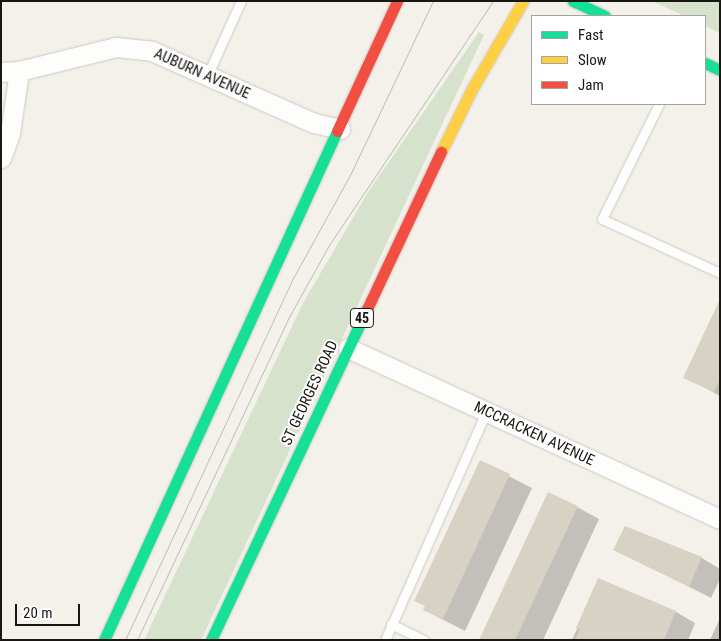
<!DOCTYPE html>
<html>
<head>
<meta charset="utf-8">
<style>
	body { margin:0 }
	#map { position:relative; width:721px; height:641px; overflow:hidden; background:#f4f1ea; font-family:"Roboto Condensed",sans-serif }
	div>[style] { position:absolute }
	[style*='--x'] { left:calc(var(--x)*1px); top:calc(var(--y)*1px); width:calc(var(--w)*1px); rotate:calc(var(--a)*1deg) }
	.green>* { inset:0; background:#d7e2cd }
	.shadow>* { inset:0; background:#0003 }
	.building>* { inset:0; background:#d8d2c5 }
	.roads { filter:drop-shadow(0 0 1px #cbc9c4) drop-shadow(0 0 1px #cbc9c4) }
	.lane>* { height:9px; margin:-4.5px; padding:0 4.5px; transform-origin:4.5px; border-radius:4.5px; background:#fdfdfc }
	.street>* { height:19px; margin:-9.5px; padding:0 9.5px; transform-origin:9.5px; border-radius:9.5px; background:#fdfdfc }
	.fast>* { height:11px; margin:-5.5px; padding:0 5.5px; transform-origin:5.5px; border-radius:5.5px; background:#16e098 }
	.slow>* { height:11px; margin:-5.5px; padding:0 5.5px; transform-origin:5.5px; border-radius:5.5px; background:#ffcf43 }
	.jam>* { height:11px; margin:-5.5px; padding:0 5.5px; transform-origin:5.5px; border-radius:5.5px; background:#f24e42 }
	.tram>* { height:1px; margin:-0.5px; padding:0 0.5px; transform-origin:0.5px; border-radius:0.5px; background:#c0c0be }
	span { translate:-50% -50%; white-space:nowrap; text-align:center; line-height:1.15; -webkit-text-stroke:4px #fff; paint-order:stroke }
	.shield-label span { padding:1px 4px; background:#fff; border:1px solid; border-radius:4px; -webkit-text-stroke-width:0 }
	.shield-label { font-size:14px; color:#191713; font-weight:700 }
	.street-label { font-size:15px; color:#191713 }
	.frame { position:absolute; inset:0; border:2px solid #191713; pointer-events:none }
	.legend { position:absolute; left:531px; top:15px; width:175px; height:90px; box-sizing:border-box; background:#fff; border:1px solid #a3a2a1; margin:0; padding:6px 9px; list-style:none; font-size:15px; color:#191713 }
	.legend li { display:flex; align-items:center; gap:10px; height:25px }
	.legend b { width:25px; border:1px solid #a3a2a1 }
	.scale { position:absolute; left:15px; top:604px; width:65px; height:22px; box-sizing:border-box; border:2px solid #191713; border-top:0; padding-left:6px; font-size:15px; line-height:18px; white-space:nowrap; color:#191713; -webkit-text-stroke:4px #fff; paint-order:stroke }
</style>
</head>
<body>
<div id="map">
	<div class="green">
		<div style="clip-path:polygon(652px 1px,720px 1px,720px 33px,705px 26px,705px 16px,684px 16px)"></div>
		<div style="clip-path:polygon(479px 32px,484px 35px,201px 640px,144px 640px,303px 303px,368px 192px)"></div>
	</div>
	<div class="shadow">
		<div style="clip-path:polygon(720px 302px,720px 396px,685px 377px)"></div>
		<div style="clip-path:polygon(481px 462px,532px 488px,465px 631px,424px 610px)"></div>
		<div style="clip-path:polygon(577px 507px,599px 519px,543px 640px,490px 640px)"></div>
		<div style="clip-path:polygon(625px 527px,702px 558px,720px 569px,720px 579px,711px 598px,615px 549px)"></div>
		<div style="clip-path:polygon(599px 580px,676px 612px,695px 623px,688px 640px,572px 640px)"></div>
		<div style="clip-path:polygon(720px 618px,720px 640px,710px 640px)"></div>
	</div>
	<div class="building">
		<div style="clip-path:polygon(720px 299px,720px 379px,714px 392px,683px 378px)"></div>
		<div style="clip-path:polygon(480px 460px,510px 474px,443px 619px,423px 610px,425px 606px,414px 601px)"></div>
		<div style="clip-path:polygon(548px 492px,578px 506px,515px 640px,479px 640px)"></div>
		<div style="clip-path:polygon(625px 526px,702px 557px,689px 587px,613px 550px)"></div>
		<div style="clip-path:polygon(598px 578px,676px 611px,664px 640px,575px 640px,580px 629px,576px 628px)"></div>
	</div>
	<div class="roads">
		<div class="lane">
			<div style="--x:207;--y:76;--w:82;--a:-65.6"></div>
			<div style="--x:659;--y:104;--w:128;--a:116.4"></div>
			<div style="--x:602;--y:219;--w:130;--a:24.6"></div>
			<div style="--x:391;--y:624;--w:37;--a:26"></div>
			<div style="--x:385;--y:640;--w:249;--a:-66.1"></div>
		</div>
		<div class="street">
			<div style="--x:1;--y:72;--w:18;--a:-3"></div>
			<div style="--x:19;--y:71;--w:100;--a:-13.9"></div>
			<div style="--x:116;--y:47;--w:36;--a:6"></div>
			<div style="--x:152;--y:51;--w:177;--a:24"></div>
			<div style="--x:314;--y:123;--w:27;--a:13"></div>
			<div style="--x:1;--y:158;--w:27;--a:-70"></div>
			<div style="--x:10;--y:133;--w:63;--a:-81.7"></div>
			<div style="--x:348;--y:348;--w:409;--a:24.7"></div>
		</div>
		<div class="fast">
			<div style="--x:573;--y:1;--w:35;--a:25"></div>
			<div style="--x:705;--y:63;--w:17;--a:25"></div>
			<div style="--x:104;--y:640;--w:560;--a:-65.4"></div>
			<div style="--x:211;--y:640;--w:366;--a:-64.8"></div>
		</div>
		<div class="slow">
			<div style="--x:441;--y:152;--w:70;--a:-63.8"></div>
			<div style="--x:472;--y:89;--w:102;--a:-59.9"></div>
		</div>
		<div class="jam">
			<div style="--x:337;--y:131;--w:143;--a:-65.2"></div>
			<div style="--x:367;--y:309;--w:174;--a:-64.8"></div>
		</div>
	</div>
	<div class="tram">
		<div style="--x:125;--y:640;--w:397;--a:-65.1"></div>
		<div style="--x:292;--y:280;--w:120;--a:-61.1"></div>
		<div style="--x:350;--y:175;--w:193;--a:-64.5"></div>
		<div style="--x:137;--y:640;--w:357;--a:-64.8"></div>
		<div style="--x:289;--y:317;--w:82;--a:-60.9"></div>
		<div style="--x:329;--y:245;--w:294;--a:-56.1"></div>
	</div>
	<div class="shield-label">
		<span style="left:362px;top:318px">45</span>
	</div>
	<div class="street-label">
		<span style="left:202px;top:74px;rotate:24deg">AUBURN AVENUE</span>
		<span style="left:310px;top:393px;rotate:-65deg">ST GEORGES ROAD</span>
		<span style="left:534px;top:434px;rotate:25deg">MCCRACKEN AVENUE</span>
	</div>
	<div class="frame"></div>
	<ul class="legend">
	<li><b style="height:6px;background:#16e098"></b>Fast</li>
	<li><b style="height:6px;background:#ffcf43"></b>Slow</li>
	<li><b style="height:6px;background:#f24e42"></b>Jam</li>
	</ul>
	<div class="scale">20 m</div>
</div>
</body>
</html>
